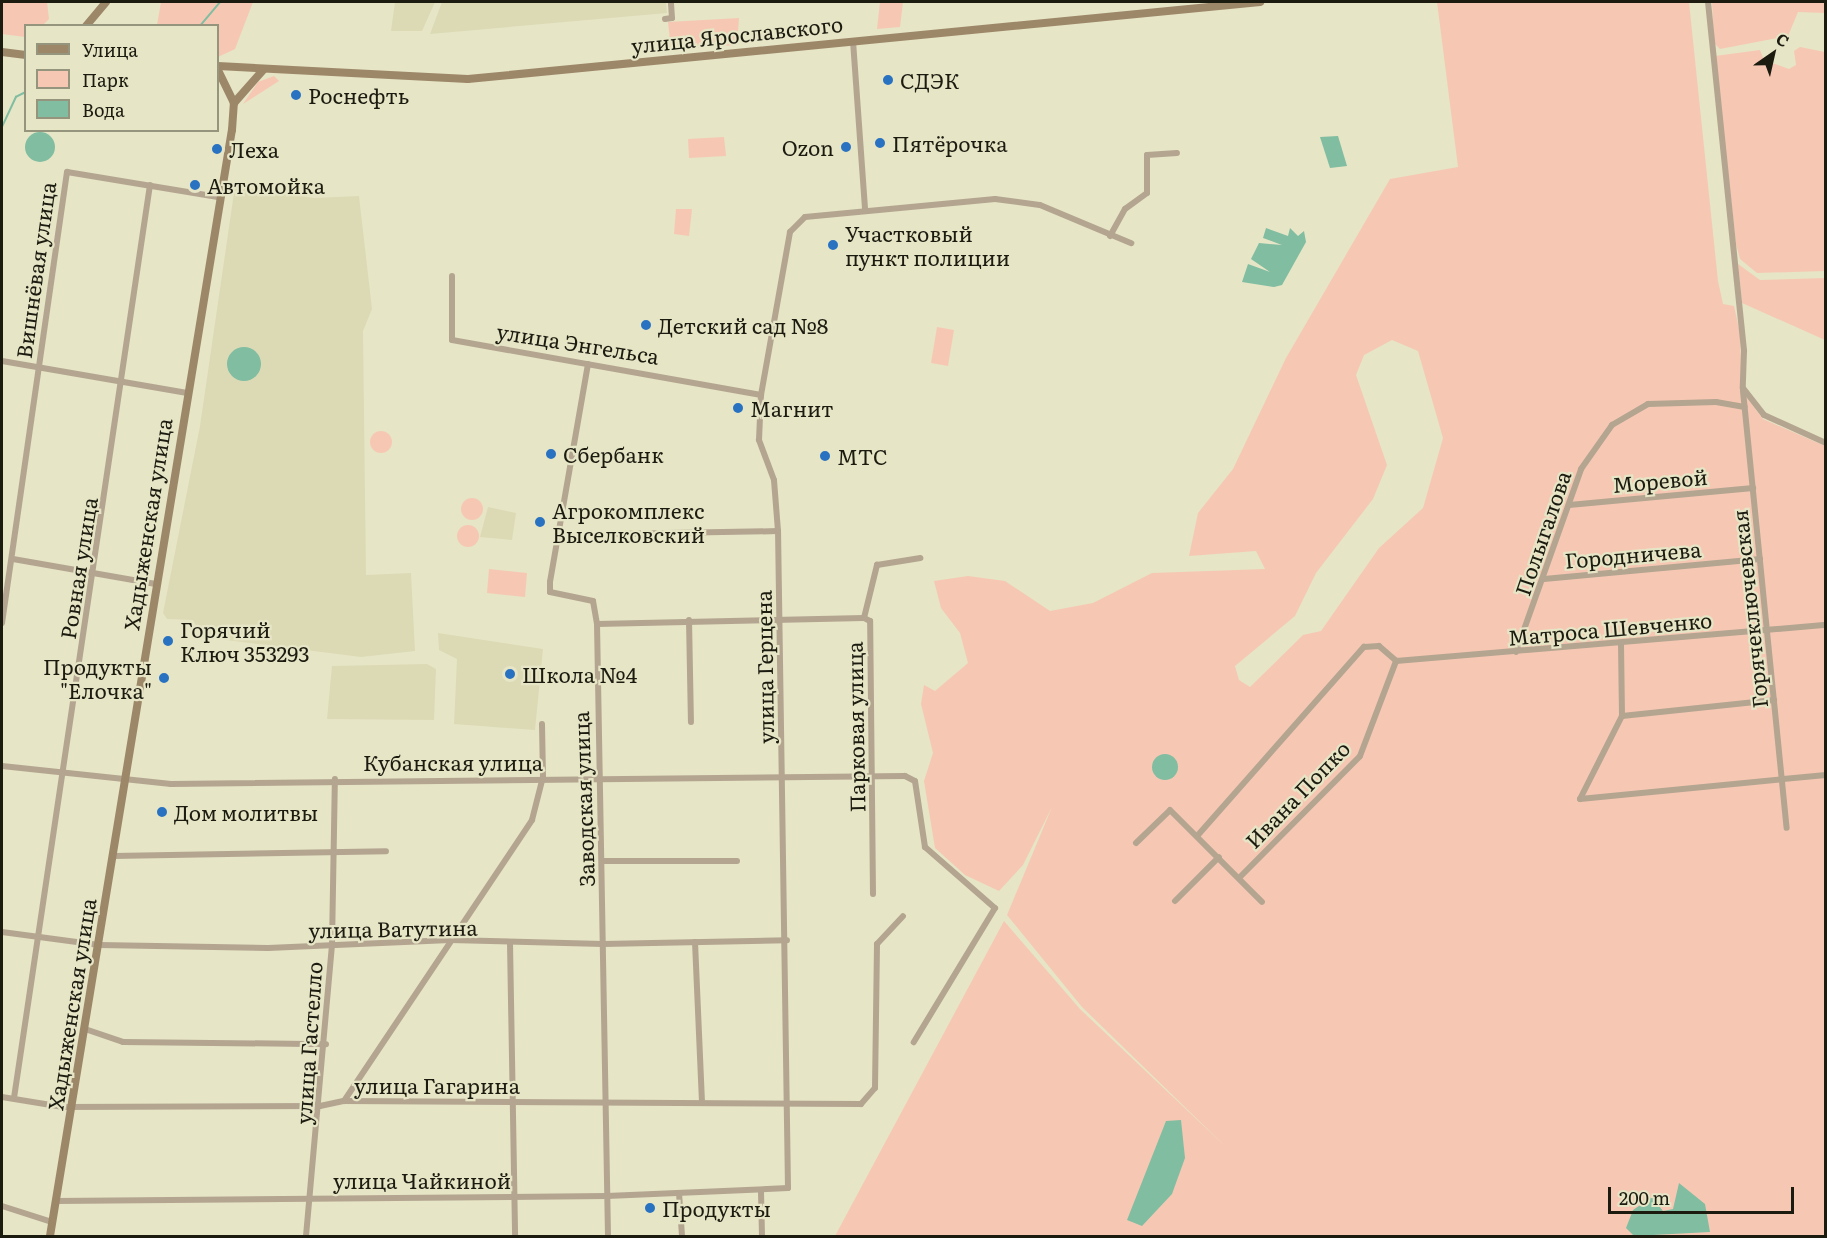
<!DOCTYPE html>
<html>
<head>
<meta charset="utf-8">
<style>
	body { margin:0 }
	#map { position:relative; width:1827px; height:1238px; overflow:hidden; background:#e6e5c6; font-family:Literata,serif }
	div>[style] { position:absolute }
	[style*='--x'] { left:calc(var(--x)*1px); top:calc(var(--y)*1px); width:calc(var(--w)*1px); rotate:calc(var(--a)*1deg) }
	.built>* { inset:0; background:#dcdab5 }
	.green>* { inset:0; background:#f6c8b3 }
	.round { border-radius:50% }
	.water>* { inset:0; background:#80bda1 }
	.stream>* { height:1.5px; margin:-0.75px; padding:0 0.75px; transform-origin:0.75px; border-radius:0.75px; background:#80bda1 }
	.street>* { height:6px; margin:-3px; padding:0 3px; transform-origin:3px; border-radius:3px; background:#b4a591 }
	.secondary>* { height:8px; margin:-4px; padding:0 4px; transform-origin:4px; border-radius:4px; background:#9d8769 }
	.dots>* { width:16px; height:16px; translate:-50% -50%; box-sizing:border-box; border:3px solid #e6e5c6; border-radius:50% }
	span { translate:-50% -50%; white-space:nowrap; text-align:center; line-height:1.15; -webkit-text-stroke:4.5px #e6e5c6; paint-order:stroke }
	.street-label { font-size:21px; color:#1c1b10 }
	.poi-label { font-size:21px; color:#1c1b10 }
	.left { translate:0 -50%; text-align:left }
	.right { translate:-100% -50%; text-align:right }
	.frame { position:absolute; inset:0; border:3px solid #1c1b10; pointer-events:none }
	.legend { position:absolute; left:24px; top:24px; width:195px; height:108px; box-sizing:border-box; background:#e6e5c6; border:2px solid #95947d; margin:0; padding:8px 10px; list-style:none; font-size:18px; color:#1c1b10 }
	.legend li { display:flex; align-items:center; gap:12px; height:30px }
	.legend b { width:30px; border:2px solid #95947d }
	.north { position:absolute; left:1743px; top:24px; width:60px; height:60px; -webkit-text-stroke:4px #e6e5c6; paint-order:stroke; rotate:34deg; font-size:16px; font-weight:700; line-height:24px; text-align:center; color:#1c1b10 }
	.north::after { content:''; display:block; margin:auto; width:21px; height:27px; background:#1c1b10; clip-path:polygon(50% 0,100% 100%,50% 72%,0 100%) }
	.scale { position:absolute; left:1608px; top:1187px; width:186px; height:27px; box-sizing:border-box; border:3px solid #1c1b10; border-top:0; padding-left:8px; font-size:18px; line-height:21px; white-space:nowrap; color:#1c1b10; -webkit-text-stroke:4px #e6e5c6; paint-order:stroke }
</style>
</head>
<body>
<div id="map">
	<div class="built">
		<div style="clip-path:polygon(395px 2px,435px 2px,422px 31px,391px 31px)"></div>
		<div style="clip-path:polygon(442px 2px,666px 2px,667px 13px,430px 34px)"></div>
		<div style="clip-path:polygon(235px 186px,314px 198px,359px 196px,372px 309px,363px 331px,366px 575px,411px 573px,415px 651px,361px 657px,202px 637px,193px 620px,167px 619px,163px 613px,200px 426px)"></div>
		<div style="clip-path:polygon(488px 507px,516px 513px,512px 540px,480px 537px)"></div>
		<div style="clip-path:polygon(438px 633px,543px 649px,535px 730px,454px 724px,457px 659px,439px 650px)"></div>
		<div style="clip-path:polygon(427px 664px,436px 669px,434px 720px,327px 719px,332px 666px)"></div>
	</div>
	<div class="green">
		<div style="clip-path:polygon(2px 2px,47px 2px,49px 19px,43px 25px,26px 26px,25px 37px,2px 34px)"></div>
		<div style="clip-path:polygon(161px 2px,253px 2px,235px 49px,218px 57px,218px 26px,157px 25px)"></div>
		<div style="clip-path:polygon(880px 2px,903px 2px,900px 27px,877px 29px)"></div>
		<div style="clip-path:polygon(evenodd,1437px 2px,1689px 2px,1718px 281px,1723px 304px,1734px 306px,1740px 333px,1742px 391px,1763px 419px,1825px 446px,1825px 1236px,835px 1236px,1004px 921px,1080px 1009px,1227px 1148px,1082px 1007px,1007px 915px,1052px 807px,1023px 865px,999px 891px,965px 875px,935px 848px,924px 781px,933px 753px,921px 704px,924px 685px,935px 691px,968px 663px,960px 633px,941px 608px,934px 581px,968px 576px,1005px 581px,1050px 611px,1093px 603px,1152px 573px,1265px 569px,1256px 551px,1189px 556px,1198px 513px,1233px 469px,1286px 358px,1390px 179px,1458px 167px,1437px 2px,1392px 340px,1418px 351px,1443px 438px,1423px 508px,1379px 548px,1321px 631px,1303px 635px,1250px 687px,1239px 680px,1235px 666px,1295px 616px,1316px 573px,1373px 499px,1387px 465px,1356px 375px,1364px 355px,1392px 340px)"></div>
		<div style="clip-path:polygon(1712px 2px,1825px 2px,1825px 13px,1798px 12px,1788px 36px,1720px 49px,1714px 43px)"></div>
		<div style="clip-path:polygon(739px 18px,737px 45px,671px 50px,668px 22px)"></div>
		<div style="clip-path:polygon(1800px 47px,1825px 52px,1825px 271px,1757px 273px,1740px 259px,1736px 244px,1715px 56px,1760px 50px,1764px 60px,1789px 69px,1796px 65px,1794px 51px)"></div>
		<div style="clip-path:polygon(274px 76px,279px 81px,243px 104px,258px 82px)"></div>
		<div style="clip-path:polygon(724px 137px,726px 156px,689px 158px,688px 139px)"></div>
		<div style="clip-path:polygon(676px 209px,692px 209px,689px 236px,674px 234px)"></div>
		<div style="clip-path:polygon(1738px 264px,1760px 280px,1825px 278px,1825px 340px,1742px 303px)"></div>
		<div style="clip-path:polygon(937px 327px,954px 330px,948px 366px,931px 363px)"></div>
		<div class="round" style="left:370px;top:431px;width:22px;height:22px"></div>
		<div class="round" style="left:461px;top:498px;width:22px;height:22px"></div>
		<div class="round" style="left:457px;top:525px;width:22px;height:22px"></div>
		<div style="clip-path:polygon(489px 569px,527px 573px,525px 597px,487px 593px)"></div>
	</div>
	<div class="water">
		<div class="round" style="left:25px;top:132px;width:30px;height:30px"></div>
		<div style="clip-path:polygon(1338px 136px,1347px 166px,1330px 168px,1320px 137px)"></div>
		<div style="clip-path:polygon(1266px 228px,1288px 236px,1290px 228px,1298px 236px,1304px 231px,1306px 242px,1282px 285px,1274px 287px,1242px 282px,1248px 264px,1270px 272px,1251px 259px,1259px 243px,1282px 245px,1263px 238px)"></div>
		<div class="round" style="left:227px;top:347px;width:34px;height:34px"></div>
		<div class="round" style="left:1152px;top:754px;width:26px;height:26px"></div>
		<div style="clip-path:polygon(1181px 1120px,1185px 1158px,1172px 1194px,1142px 1226px,1127px 1220px,1166px 1121px)"></div>
		<div style="clip-path:polygon(1679px 1183px,1705px 1204px,1710px 1232px,1634px 1236px,1626px 1228px,1633px 1210px,1652px 1197px,1663px 1211px,1673px 1209px)"></div>
	</div>
	<div class="stream">
		<div style="--x:200;--y:26;--w:31;--a:-50"></div>
		<div style="--x:2;--y:127;--w:33;--a:-65"></div>
		<div style="--x:16;--y:97;--w:11;--a:-27"></div>
	</div>
	<div class="street">
		<div style="--x:1708;--y:2;--w:351;--a:84.1"></div>
		<div style="--x:1744;--y:351;--w:37;--a:92"></div>
		<div style="--x:1743;--y:388;--w:34;--a:52"></div>
		<div style="--x:1764;--y:415;--w:68;--a:24.3"></div>
		<div style="--x:665;--y:19;--w:7;--a:-8"></div>
		<div style="--x:672;--y:18;--w:16;--a:-94"></div>
		<div style="--x:853;--y:41;--w:169;--a:85.9"></div>
		<div style="--x:1110;--y:236;--w:31;--a:-61"></div>
		<div style="--x:1125;--y:209;--w:27;--a:-36"></div>
		<div style="--x:1147;--y:193;--w:38;--a:-90"></div>
		<div style="--x:1147;--y:155;--w:30;--a:-4"></div>
		<div style="--x:452;--y:276;--w:64;--a:90"></div>
		<div style="--x:452;--y:340;--w:314;--a:10.1"></div>
		<div style="--x:2;--y:361;--w:188;--a:9.8"></div>
		<div style="--x:588;--y:364;--w:221;--a:99.9"></div>
		<div style="--x:550;--y:582;--w:10;--a:90"></div>
		<div style="--x:550;--y:592;--w:44;--a:11.8"></div>
		<div style="--x:593;--y:601;--w:23;--a:80"></div>
		<div style="--x:597;--y:624;--w:612;--a:88.97"></div>
		<div style="--x:1743;--y:391;--w:439;--a:84.3"></div>
		<div style="--x:1569;--y:505;--w:185;--a:-5.3"></div>
		<div style="--x:612;--y:534;--w:166;--a:-1"></div>
		<div style="--x:13;--y:559;--w:145;--a:9.9"></div>
		<div style="--x:1544;--y:579;--w:217;--a:-5.3"></div>
		<div style="--x:689;--y:620;--w:102;--a:88.9"></div>
		<div style="--x:2;--y:623;--w:456;--a:-81.8"></div>
		<div style="--x:67;--y:172;--w:153;--a:9.4"></div>
		<div style="--x:597;--y:624;--w:267;--a:-1.3"></div>
		<div style="--x:1516;--y:652;--w:194;--a:-70.4"></div>
		<div style="--x:1581;--y:469;--w:54;--a:-54.8"></div>
		<div style="--x:1612;--y:425;--w:42;--a:-30.3"></div>
		<div style="--x:1648;--y:404;--w:68;--a:-1.7"></div>
		<div style="--x:1716;--y:402;--w:29;--a:10"></div>
		<div style="--x:1396;--y:661;--w:432;--a:-4.8"></div>
		<div style="--x:1622;--y:716;--w:153;--a:-6"></div>
		<div style="--x:2;--y:766;--w:170;--a:6.1"></div>
		<div style="--x:171;--y:784;--w:734;--a:-0.62"></div>
		<div style="--x:905;--y:776;--w:11;--a:27"></div>
		<div style="--x:915;--y:781;--w:67;--a:81.4"></div>
		<div style="--x:925;--y:847;--w:93;--a:41.1"></div>
		<div style="--x:995;--y:908;--w:157;--a:121.2"></div>
		<div style="--x:1580;--y:799;--w:247;--a:-5.6"></div>
		<div style="--x:1580;--y:799;--w:93;--a:-63.2"></div>
		<div style="--x:1622;--y:716;--w:73;--a:-90.8"></div>
		<div style="--x:1198;--y:835;--w:251;--a:-48.6"></div>
		<div style="--x:1364;--y:647;--w:15;--a:-4"></div>
		<div style="--x:1379;--y:646;--w:23;--a:41"></div>
		<div style="--x:1136;--y:843;--w:47;--a:-44.1"></div>
		<div style="--x:1170;--y:810;--w:130;--a:45"></div>
		<div style="--x:113;--y:856;--w:273;--a:-1"></div>
		<div style="--x:602;--y:861;--w:135;--a:0"></div>
		<div style="--x:1240;--y:877;--w:170;--a:-45.2"></div>
		<div style="--x:1360;--y:756;--w:102;--a:-69.2"></div>
		<div style="--x:873;--y:894;--w:273;--a:-90.6"></div>
		<div style="--x:870;--y:621;--w:7;--a:-153"></div>
		<div style="--x:864;--y:618;--w:55;--a:-76.2"></div>
		<div style="--x:877;--y:565;--w:44;--a:-9.2"></div>
		<div style="--x:1175;--y:901;--w:62;--a:-45"></div>
		<div style="--x:2;--y:932;--w:98;--a:7.6"></div>
		<div style="--x:99;--y:945;--w:169;--a:1"></div>
		<div style="--x:268;--y:948;--w:182;--a:-2.5"></div>
		<div style="--x:450;--y:940;--w:153;--a:1.5"></div>
		<div style="--x:603;--y:944;--w:184;--a:-1.2"></div>
		<div style="--x:695;--y:942;--w:161;--a:87.5"></div>
		<div style="--x:510;--y:943;--w:293;--a:89"></div>
		<div style="--x:85;--y:1029;--w:40;--a:18.9"></div>
		<div style="--x:123;--y:1042;--w:203;--a:0.6"></div>
		<div style="--x:2;--y:1097;--w:62;--a:9.3"></div>
		<div style="--x:63;--y:1107;--w:257;--a:-0.2"></div>
		<div style="--x:320;--y:1106;--w:25;--a:-12"></div>
		<div style="--x:344;--y:1101;--w:517;--a:0.33"></div>
		<div style="--x:861;--y:1104;--w:21;--a:-49"></div>
		<div style="--x:875;--y:1088;--w:144;--a:-89.2"></div>
		<div style="--x:877;--y:944;--w:38;--a:-47"></div>
		<div style="--x:14;--y:1098;--w:923;--a:-81.53"></div>
		<div style="--x:344;--y:1101;--w:338;--a:-56.2"></div>
		<div style="--x:532;--y:820;--w:44;--a:-75.7"></div>
		<div style="--x:543;--y:777;--w:53;--a:-91.1"></div>
		<div style="--x:761;--y:1192;--w:44;--a:88.7"></div>
		<div style="--x:679;--y:1193;--w:43;--a:86"></div>
		<div style="--x:56;--y:1201;--w:551;--a:-0.52"></div>
		<div style="--x:607;--y:1196;--w:181;--a:-2.5"></div>
		<div style="--x:788;--y:1188;--w:657;--a:-90.87"></div>
		<div style="--x:778;--y:531;--w:51;--a:-94.5"></div>
		<div style="--x:774;--y:480;--w:43;--a:-110.6"></div>
		<div style="--x:759;--y:440;--w:45;--a:-87.5"></div>
		<div style="--x:761;--y:395;--w:166;--a:-79.9"></div>
		<div style="--x:790;--y:232;--w:21;--a:-45"></div>
		<div style="--x:805;--y:217;--w:191;--a:-5.4"></div>
		<div style="--x:995;--y:199;--w:45;--a:7.6"></div>
		<div style="--x:1040;--y:205;--w:99;--a:22.7"></div>
		<div style="--x:2;--y:1206;--w:52;--a:17.7"></div>
		<div style="--x:306;--y:1236;--w:292;--a:-84.9"></div>
		<div style="--x:332;--y:945;--w:166;--a:-89"></div>
	</div>
	<div class="secondary">
		<div style="--x:86;--y:26;--w:31;--a:-50"></div>
		<div style="--x:2;--y:52;--w:24;--a:7"></div>
		<div style="--x:218;--y:66;--w:250;--a:3"></div>
		<div style="--x:468;--y:79;--w:796;--a:-5.55"></div>
		<div style="--x:234;--y:103;--w:45;--a:-48.6"></div>
		<div style="--x:50;--y:1236;--w:1121;--a:-80.66"></div>
		<div style="--x:232;--y:130;--w:27;--a:-86"></div>
		<div style="--x:234;--y:103;--w:37;--a:-116"></div>
	</div>
	<div class="dots">
		<div style="left:888px;top:80px;background:#2972c2"></div>
		<div style="left:296px;top:95px;background:#2972c2"></div>
		<div style="left:880px;top:143px;background:#2972c2"></div>
		<div style="left:846px;top:147px;background:#2972c2"></div>
		<div style="left:217px;top:149px;background:#2972c2"></div>
		<div style="left:195px;top:185px;background:#2972c2"></div>
		<div style="left:833px;top:245px;background:#2972c2"></div>
		<div style="left:646px;top:325px;background:#2972c2"></div>
		<div style="left:738px;top:408px;background:#2972c2"></div>
		<div style="left:551px;top:454px;background:#2972c2"></div>
		<div style="left:825px;top:456px;background:#2972c2"></div>
		<div style="left:540px;top:522px;background:#2972c2"></div>
		<div style="left:168px;top:641px;background:#2972c2"></div>
		<div style="left:510px;top:674px;background:#2972c2"></div>
		<div style="left:164px;top:678px;background:#2972c2"></div>
		<div style="left:162px;top:812px;background:#2972c2"></div>
		<div style="left:650px;top:1208px;background:#2972c2"></div>
	</div>
	<div class="street-label">
		<span style="left:737px;top:34px;rotate:-6deg">улица Ярославского</span>
		<span style="left:35px;top:270px;rotate:-82deg">Вишнёвая улица</span>
		<span style="left:578px;top:343px;rotate:9deg">улица Энгельса</span>
		<span style="left:1660px;top:480px;rotate:-5deg">Моревой</span>
		<span style="left:147px;top:524px;rotate:-81deg">Хадыженская улица</span>
		<span style="left:1542px;top:533px;rotate:-71deg">Полыгалова</span>
		<span style="left:1633px;top:554px;rotate:-5deg">Городничева</span>
		<span style="left:78px;top:568px;rotate:-81deg">Ровная улица</span>
		<span style="left:1749px;top:609px;rotate:-96deg">Горячеключевская</span>
		<span style="left:1610px;top:628px;rotate:-5deg">Матроса Шевченко</span>
		<span style="left:764px;top:667px;rotate:-91deg">улица Герцена</span>
		<span style="left:855px;top:727px;rotate:-91deg">Парковая улица</span>
		<span style="left:453px;top:762px">Кубанская улица</span>
		<span style="left:1297px;top:794px;rotate:-46deg">Ивана Попко</span>
		<span style="left:583px;top:799px;rotate:-92deg">Заводская улица</span>
		<span style="left:393px;top:928px;rotate:-1deg">улица Ватутина</span>
		<span style="left:71px;top:1004px;rotate:-81deg">Хадыженская улица</span>
		<span style="left:308px;top:1043px;rotate:-86deg">улица Гастелло</span>
		<span style="left:437px;top:1085px">улица Гагарина</span>
		<span style="left:422px;top:1180px">улица Чайкиной</span>
	</div>
	<div class="poi-label">
		<span class="left" style="left:900px;top:80px">СДЭК</span>
		<span class="left" style="left:308px;top:95px">Роснефть</span>
		<span class="left" style="left:892px;top:143px">Пятёрочка</span>
		<span class="right" style="left:834px;top:147px">Ozon</span>
		<span class="left" style="left:229px;top:149px">Леха</span>
		<span class="left" style="left:207px;top:185px">Автомойка</span>
		<span class="left" style="left:845px;top:245px">Участковый<br>пункт полиции</span>
		<span class="left" style="left:658px;top:325px">Детский сад №8</span>
		<span class="left" style="left:750px;top:408px">Магнит</span>
		<span class="left" style="left:563px;top:454px">Сбербанк</span>
		<span class="left" style="left:837px;top:456px">МТС</span>
		<span class="left" style="left:552px;top:522px">Агрокомплекс<br>Выселковский</span>
		<span class="left" style="left:180px;top:641px">Горячий<br>Ключ 353293</span>
		<span class="right" style="left:152px;top:678px">Продукты<br>"Елочка"</span>
		<span class="left" style="left:522px;top:674px">Школа №4</span>
		<span class="left" style="left:174px;top:812px">Дом молитвы</span>
		<span class="left" style="left:662px;top:1208px">Продукты</span>
	</div>
	<div class="frame"></div>
	<ul class="legend">
	<li><b style="height:8px;background:#9d8769"></b>Улица</li>
	<li><b style="height:16px;background:#f6c8b3"></b>Парк</li>
	<li><b style="height:16px;background:#80bda1"></b>Вода</li>
	</ul>
	<div class="north">С</div>
	<div class="scale">200 m</div>
</div>
</body>
</html>
